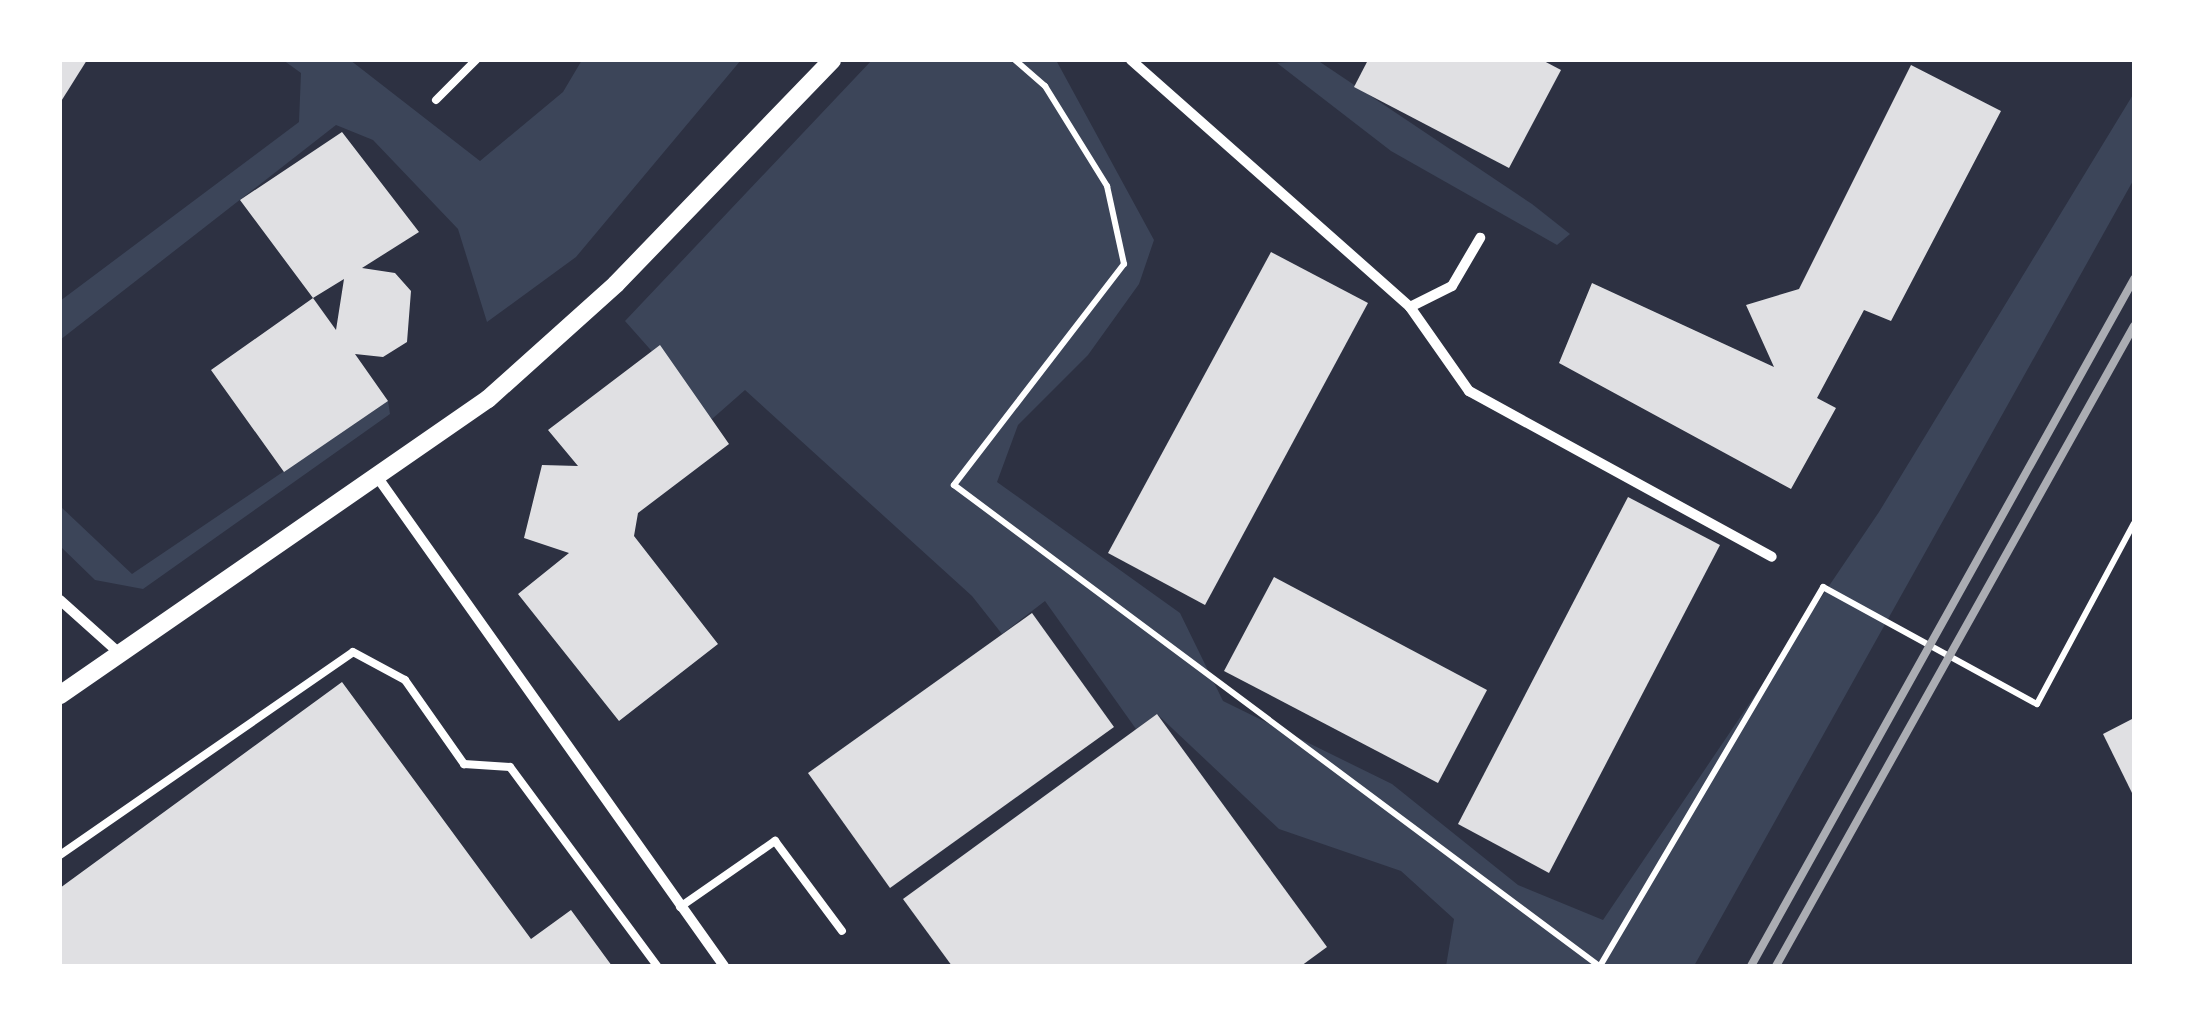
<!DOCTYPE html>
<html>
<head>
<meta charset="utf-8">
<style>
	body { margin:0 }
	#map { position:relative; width:2194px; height:1026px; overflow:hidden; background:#2d3142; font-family:"Alegreya Sans",sans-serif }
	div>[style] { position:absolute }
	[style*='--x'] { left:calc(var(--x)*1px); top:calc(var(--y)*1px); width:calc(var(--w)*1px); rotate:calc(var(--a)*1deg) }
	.green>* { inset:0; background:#3c4559 }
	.building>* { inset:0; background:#e0e0e3 }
	.path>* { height:6px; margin:-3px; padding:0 3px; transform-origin:3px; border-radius:3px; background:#fff }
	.service>* { height:8px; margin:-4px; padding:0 4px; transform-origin:4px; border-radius:4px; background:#fff }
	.minor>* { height:10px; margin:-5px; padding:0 5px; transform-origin:5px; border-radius:5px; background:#fff }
	.tertiary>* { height:18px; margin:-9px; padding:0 9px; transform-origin:9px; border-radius:9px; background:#fff }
	.rail>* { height:8px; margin:-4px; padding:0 4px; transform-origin:4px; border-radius:4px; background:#abadb3 }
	span { translate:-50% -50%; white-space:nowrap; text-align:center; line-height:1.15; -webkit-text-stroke:9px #fff; paint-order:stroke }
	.frame { position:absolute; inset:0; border:62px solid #fff; pointer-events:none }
</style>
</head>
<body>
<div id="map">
	<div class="green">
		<div style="clip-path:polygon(283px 60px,350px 60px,480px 161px,563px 92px,582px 60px,741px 60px,576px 257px,487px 322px,458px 229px,373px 140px,336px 125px,60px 340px,60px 301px,299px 122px,301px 73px)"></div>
		<div style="clip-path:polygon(872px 60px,1056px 60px,1154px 240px,1139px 284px,1088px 355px,1018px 425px,997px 482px,1180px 613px,1223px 701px,1392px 784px,1518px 885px,1603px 920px,1879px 512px,2134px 93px,2134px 179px,1694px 966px,1446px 966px,1454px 919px,1401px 871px,1279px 829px,1157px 714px,1136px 729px,1045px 601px,1002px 634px,972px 596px,745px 390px,712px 419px,625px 321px)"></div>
		<div style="clip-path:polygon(1317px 60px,1532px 204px,1570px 234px,1557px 245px,1391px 151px,1277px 63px)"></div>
		<div style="clip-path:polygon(388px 401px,390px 414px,143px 589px,95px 580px,60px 546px,60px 506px,132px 574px)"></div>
	</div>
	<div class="building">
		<div style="clip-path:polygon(60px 60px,87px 60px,60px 103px)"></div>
		<div style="clip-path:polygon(1368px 60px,1542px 60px,1561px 70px,1509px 168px,1354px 87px)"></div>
		<div style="clip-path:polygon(1911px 65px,2001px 111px,1891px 321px,1864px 310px,1817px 398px,1836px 408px,1791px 489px,1559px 363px,1592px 283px,1774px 367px,1746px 305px,1799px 289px)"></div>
		<div style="clip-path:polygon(evenodd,342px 132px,419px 232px,362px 268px,395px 273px,411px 291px,407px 342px,383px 357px,355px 354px,388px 401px,284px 472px,211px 370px,313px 298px,240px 200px,342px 132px,344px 279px,336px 330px,313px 298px,344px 279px)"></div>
		<div style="clip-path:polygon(1271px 252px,1368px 303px,1205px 605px,1108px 553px)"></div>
		<div style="clip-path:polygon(660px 345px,729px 444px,638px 513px,634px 536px,718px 644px,619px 721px,518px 594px,569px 553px,524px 538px,542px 465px,578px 466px,548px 430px)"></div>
		<div style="clip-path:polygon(1628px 497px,1720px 545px,1549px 873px,1458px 824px)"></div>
		<div style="clip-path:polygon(1274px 577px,1487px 690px,1438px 783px,1224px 671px)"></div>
		<div style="clip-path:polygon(1032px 613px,1114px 727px,890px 888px,808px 773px)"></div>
		<div style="clip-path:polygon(342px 682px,531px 939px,571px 910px,612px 966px,60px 966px,60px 888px)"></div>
		<div style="clip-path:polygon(1157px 714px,1327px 947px,1301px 966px,952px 966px,903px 899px)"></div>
		<div style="clip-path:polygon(2134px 718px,2134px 797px,2103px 734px)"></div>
	</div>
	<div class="path">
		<div style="--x:1015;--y:60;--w:40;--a:41"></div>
		<div style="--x:1045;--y:86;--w:118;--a:58.2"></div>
		<div style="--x:1107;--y:186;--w:80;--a:77.7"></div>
		<div style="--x:1124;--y:264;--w:279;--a:127.6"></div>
		<div style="--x:954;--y:485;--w:805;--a:36.71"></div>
		<div style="--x:1600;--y:966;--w:440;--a:-59.5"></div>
		<div style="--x:1823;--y:587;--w:244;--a:28.7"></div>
		<div style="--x:2037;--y:704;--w:205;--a:-61.8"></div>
	</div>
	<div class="service">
		<div style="--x:436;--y:100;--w:57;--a:-45"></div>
		<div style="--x:60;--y:855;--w:356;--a:-34.7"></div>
		<div style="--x:353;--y:652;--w:59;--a:28.3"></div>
		<div style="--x:405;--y:680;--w:103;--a:54.9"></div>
		<div style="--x:464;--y:764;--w:46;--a:3.7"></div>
		<div style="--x:510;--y:767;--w:247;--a:53.5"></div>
		<div style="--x:680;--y:907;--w:116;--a:-34.8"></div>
		<div style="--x:775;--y:841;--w:112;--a:53.3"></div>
	</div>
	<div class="minor">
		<div style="--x:1131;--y:60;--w:373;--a:41.5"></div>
		<div style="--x:1410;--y:307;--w:103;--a:54.9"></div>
		<div style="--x:1469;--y:391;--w:345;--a:28.7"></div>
		<div style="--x:1410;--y:307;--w:47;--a:-26.6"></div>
		<div style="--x:1452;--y:286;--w:56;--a:-59.7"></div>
		<div style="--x:378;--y:478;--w:598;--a:54.66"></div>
		<div style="--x:60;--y:600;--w:76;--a:41.8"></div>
	</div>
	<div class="tertiary">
		<div style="--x:60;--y:695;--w:520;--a:-34.67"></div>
		<div style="--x:488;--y:399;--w:172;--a:-41.9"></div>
		<div style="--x:616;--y:284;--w:311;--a:-46"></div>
	</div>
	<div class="rail">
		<div style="--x:1751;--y:966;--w:787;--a:-60.86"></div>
		<div style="--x:1776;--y:966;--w:733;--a:-60.78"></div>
	</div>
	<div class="frame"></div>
</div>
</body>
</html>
